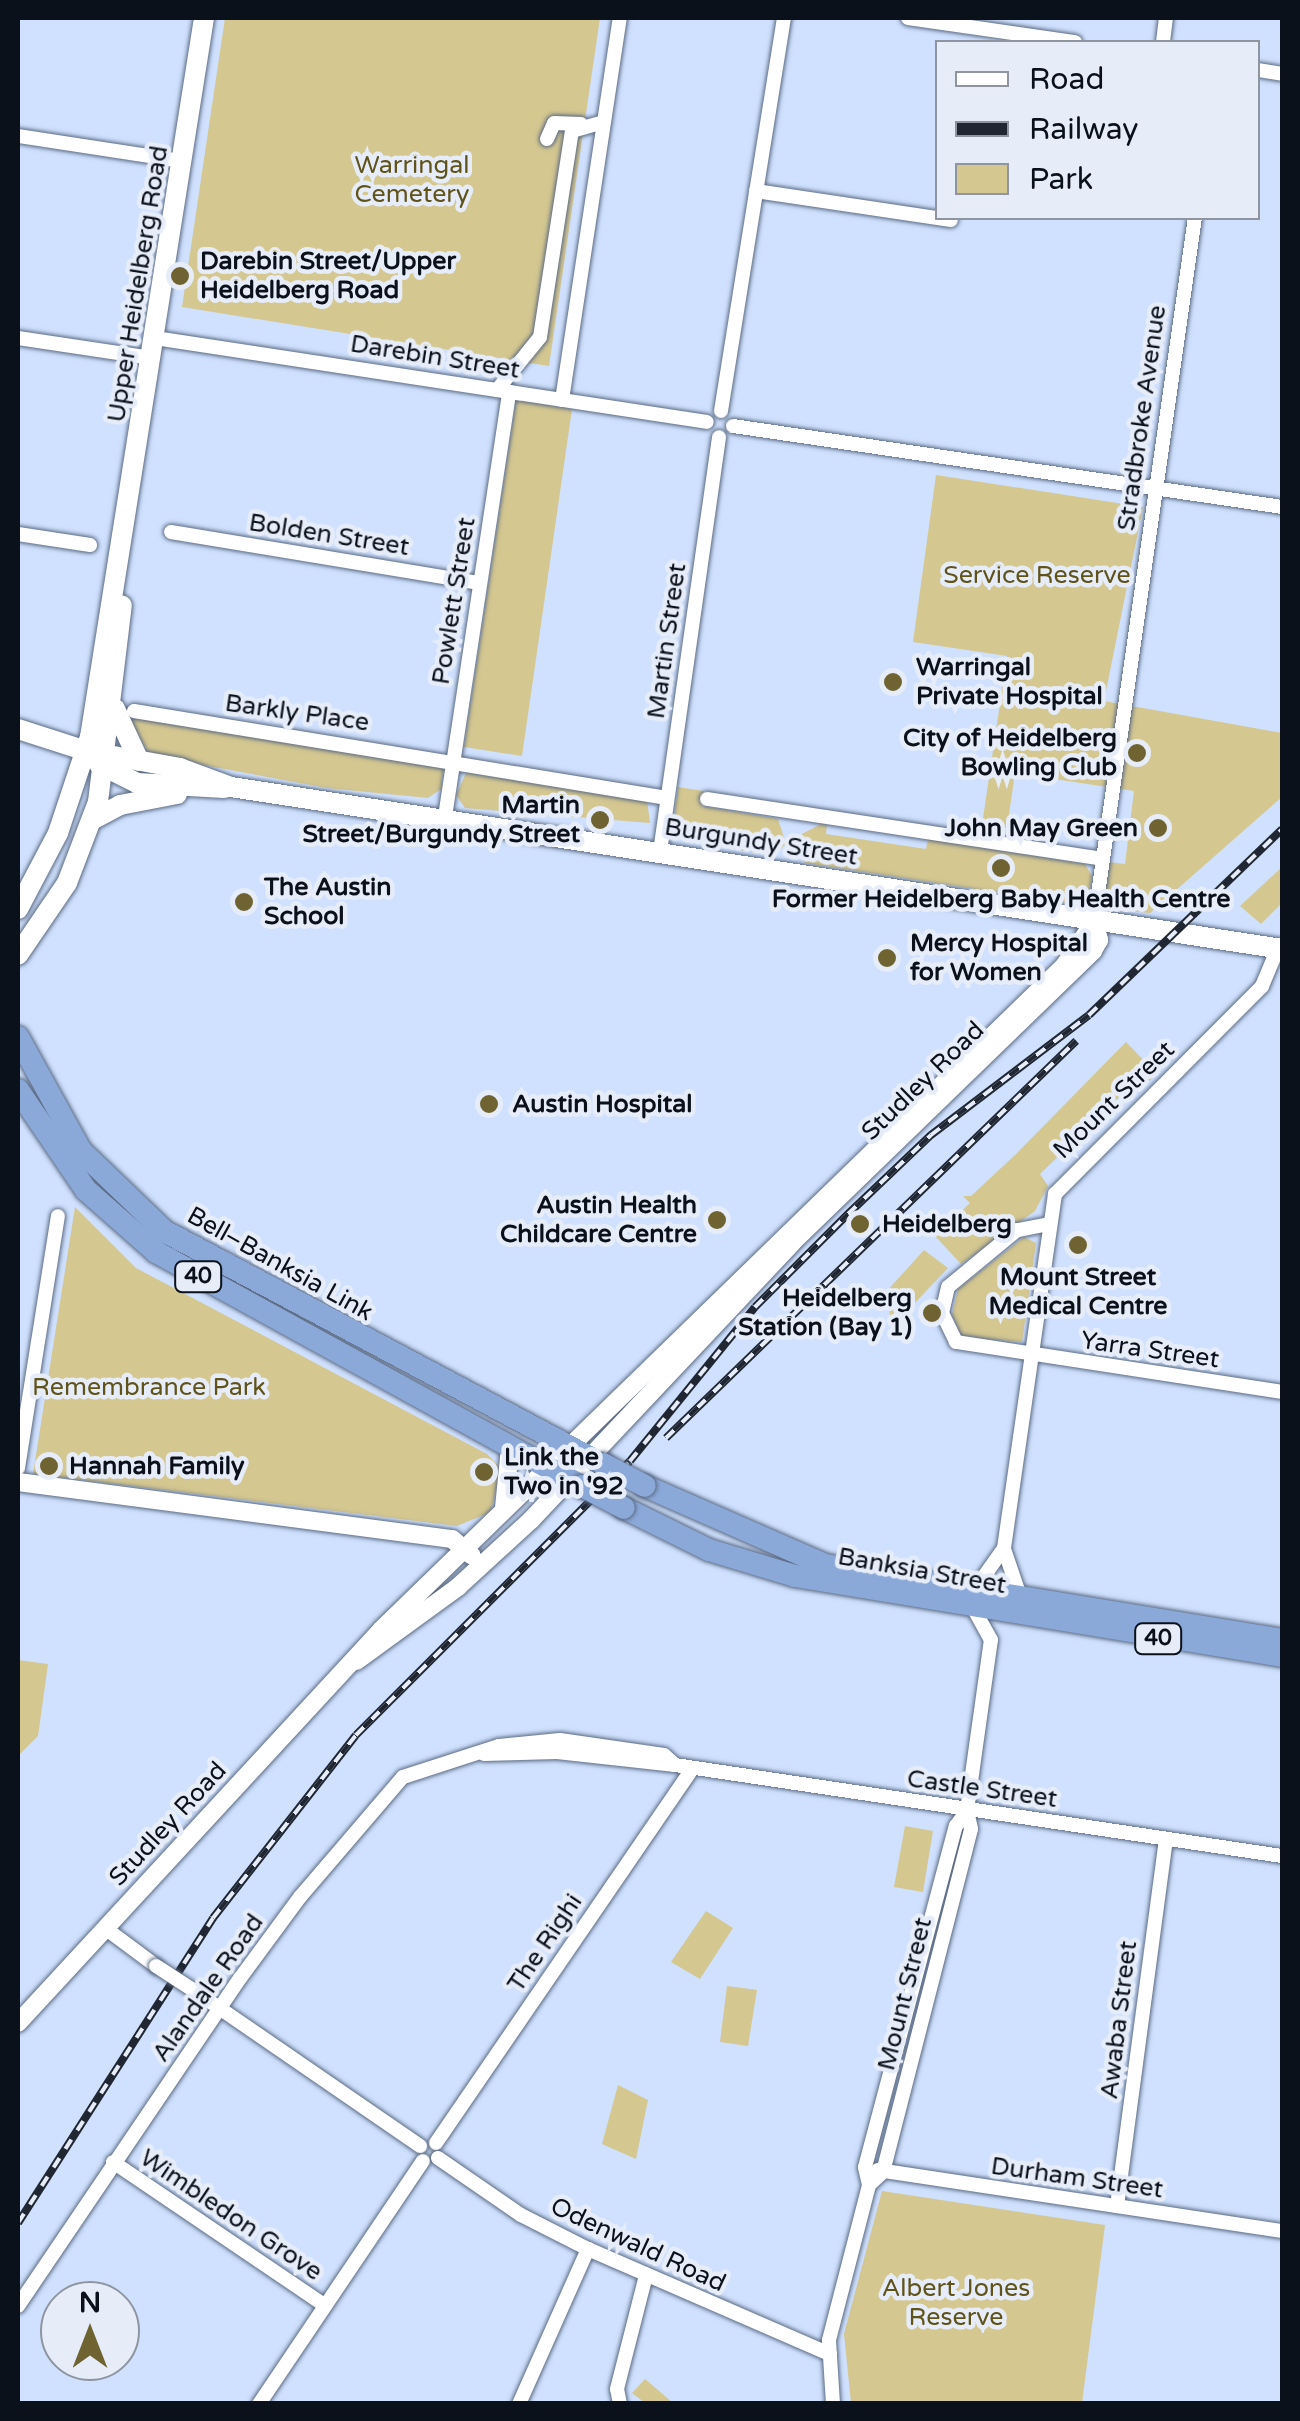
<!DOCTYPE html>
<html>
<head>
<meta charset="utf-8">
<style>
	body { margin:0 }
	#map { position:relative; width:1300px; height:2421px; overflow:hidden; background:#cfe1fe; font-family:"Varela Round",sans-serif }
	div>[style] { position:absolute }
	[style*='--x'] { left:calc(var(--x)*1px); top:calc(var(--y)*1px); width:calc(var(--w)*1px); rotate:calc(var(--a)*1deg) }
	.green>* { inset:0; background:#d4c790 }
	.roads { filter:drop-shadow(0 0 2px #5b6a83) drop-shadow(0 0 2px #5b6a83) }
	.minor>* { height:14px; margin:-7px; padding:0 7px; transform-origin:7px; border-radius:7px; background:#fff }
	.tertiary>* { height:18px; margin:-9px; padding:0 9px; transform-origin:9px; border-radius:9px; background:#fff }
	.secondary>* { height:20px; margin:-10px; padding:0 10px; transform-origin:10px; border-radius:10px; background:#fff }
	.trunk>* { height:22px; margin:-11px; padding:0 11px; transform-origin:11px; border-radius:11px; background:#8aa8d8 }
	.rail>* { height:8px; margin-top:-4px; transform-origin:0; background:repeating-linear-gradient(90deg,#e6edf9 0 11px,#202733 0 22px); box-sizing:border-box; border-block:2px solid #202733 }
	.bridges { filter:drop-shadow(0 0 2px #5b6a83) drop-shadow(0 0 2px #5b6a83) }
	.minor-bridge>* { height:14px; margin:-7px; padding:0 7px; transform-origin:7px; border-radius:7px; background:#fff }
	.trunk-bridge>* { height:22px; margin:-11px; padding:0 11px; transform-origin:11px; border-radius:11px; background:#8aa8d8 }
	.dots>* { width:28px; height:28px; translate:-50% -50%; box-sizing:border-box; border:5px solid #e6edf9; border-radius:50% }
	span { translate:-50% -50%; white-space:nowrap; text-align:center; line-height:1.15; -webkit-text-stroke:9px #e6edf9; paint-order:stroke }
	.shield-label span { padding:2px 8px; background:#e6edf9; border:2px solid; border-radius:8px; -webkit-text-stroke-width:0 }
	.shield-label { font-size:22px; color:#0b111a; font-weight:700 }
	.park-label { font-size:25px; color:#60531a }
	.poi-label { font-size:25px; color:#0b111a; font-weight:700 }
	.left { translate:0 -50%; text-align:left }
	.right { translate:-100% -50%; text-align:right }
	.street-label { font-size:25px; color:#0b111a }
	.frame { position:absolute; inset:0; border:20px solid #0b111a; pointer-events:none }
	.legend { position:absolute; left:935px; top:40px; width:325px; height:180px; box-sizing:border-box; background:#e6edf9; border:2px solid #8e95a0; margin:0; padding:12px 18px; list-style:none; font-size:30px; color:#0b111a }
	.legend li { display:flex; align-items:center; gap:20px; height:50px }
	.legend b { width:50px; border:2px solid #8e95a0 }
	.north { position:absolute; left:40px; top:2281px; width:100px; height:100px; box-sizing:border-box; background:#e6edf9; border:2px solid #8e95a0; border-radius:50%; rotate:0deg; font-size:28px; font-weight:700; line-height:40px; text-align:center; color:#0b111a }
	.north::after { content:''; display:block; margin:auto; width:35px; height:45px; background:#6f6431; clip-path:polygon(50% 0,100% 100%,50% 72%,0 100%) }
</style>
</head>
<body>
<div id="map">
	<div class="green">
		<div style="clip-path:polygon(225px 18px,600px 18px,549px 366px,182px 307px)"></div>
		<div style="clip-path:polygon(516px 400px,572px 409px,522px 756px,464px 747px)"></div>
		<div style="clip-path:polygon(936px 475px,1143px 507px,1104px 701px,1282px 733px,1282px 797px,1150px 913px,1111px 909px,1105px 897px,1108px 862px,1125px 864px,1134px 791px,1015px 773px,1007px 828px,982px 825px,1007px 656px,913px 642px)"></div>
		<div style="clip-path:polygon(122px 706px,444px 765px,441px 789px,428px 798px,327px 788px,149px 755px)"></div>
		<div style="clip-path:polygon(466px 773px,647px 800px,650px 823px,465px 808px,456px 795px)"></div>
		<div style="clip-path:polygon(678px 787px,704px 791px,702px 806px,778px 819px,786px 844px,772px 856px,682px 839px,673px 826px)"></div>
		<div style="clip-path:polygon(821px 824px,827px 825px,826px 834px,926px 849px,928px 839px,1085px 864px,1092px 876px,1088px 900px,1080px 905px,805px 863px,799px 856px,802px 834px)"></div>
		<div style="clip-path:polygon(1282px 867px,1282px 903px,1261px 924px,1240px 906px)"></div>
		<div style="clip-path:polygon(1126px 1042px,1157px 1074px,1149px 1081px,1142px 1075px,1040px 1174px,1048px 1186px,1035px 1211px,961px 1264px,935px 1236px,970px 1203px,963px 1196px,971px 1196px,1015px 1155px)"></div>
		<div style="clip-path:polygon(75px 1207px,136px 1268px,487px 1454px,501px 1468px,491px 1512px,457px 1526px,33px 1474px)"></div>
		<div style="clip-path:polygon(1024px 1237px,1036px 1243px,1022px 1342px,962px 1337px,952px 1315px,958px 1289px)"></div>
		<div style="clip-path:polygon(924px 1250px,948px 1268px,892px 1327px,886px 1292px)"></div>
		<div style="clip-path:polygon(18px 1660px,48px 1664px,38px 1736px,18px 1756px)"></div>
		<div style="clip-path:polygon(905px 1826px,933px 1831px,923px 1892px,894px 1887px)"></div>
		<div style="clip-path:polygon(706px 1911px,733px 1928px,700px 1979px,671px 1962px)"></div>
		<div style="clip-path:polygon(727px 1986px,757px 1990px,748px 2046px,720px 2042px)"></div>
		<div style="clip-path:polygon(618px 2085px,648px 2100px,636px 2159px,602px 2144px)"></div>
		<div style="clip-path:polygon(882px 2191px,1105px 2225px,1082px 2403px,851px 2403px,844px 2334px)"></div>
		<div style="clip-path:polygon(645px 2379px,672px 2402px,671px 2403px,645px 2403px,632px 2393px)"></div>
	</div>
	<div class="roads">
		<div class="minor">
			<div style="--x:908;--y:18;--w:169;--a:8.2"></div>
			<div style="--x:1163;--y:42;--w:24;--a:-83"></div>
			<div style="--x:1258;--y:70;--w:24;--a:9"></div>
			<div style="--x:18;--y:136;--w:166;--a:8.7"></div>
			<div style="--x:547;--y:139;--w:17;--a:-66"></div>
			<div style="--x:554;--y:123;--w:27;--a:2"></div>
			<div style="--x:756;--y:191;--w:197;--a:8.5"></div>
			<div style="--x:18;--y:338;--w:135;--a:8.5"></div>
			<div style="--x:155;--y:338;--w:558;--a:8.65"></div>
			<div style="--x:497;--y:390;--w:68;--a:-50.9"></div>
			<div style="--x:540;--y:337;--w:208;--a:-81.2"></div>
			<div style="--x:572;--y:131;--w:33;--a:-16"></div>
			<div style="--x:562;--y:400;--w:386;--a:-81.4"></div>
			<div style="--x:721;--y:411;--w:398;--a:-80.9"></div>
			<div style="--x:733;--y:426;--w:555;--a:8.39"></div>
			<div style="--x:171;--y:532;--w:313;--a:9.4"></div>
			<div style="--x:18;--y:534;--w:73;--a:8.7"></div>
			<div style="--x:134;--y:711;--w:540;--a:9.27"></div>
			<div style="--x:707;--y:799;--w:400;--a:8.6"></div>
			<div style="--x:445;--y:817;--w:430;--a:-81.4"></div>
			<div style="--x:660;--y:852;--w:419;--a:-81.9"></div>
			<div style="--x:1094;--y:922;--w:711;--a:-81.84"></div>
			<div style="--x:1049;--y:1224;--w:33;--a:169"></div>
			<div style="--x:1017;--y:1230;--w:89;--a:140.4"></div>
			<div style="--x:948;--y:1287;--w:27;--a:103"></div>
			<div style="--x:942;--y:1313;--w:32;--a:64"></div>
			<div style="--x:956;--y:1342;--w:330;--a:8.7"></div>
			<div style="--x:18;--y:1468;--w:255;--a:-81"></div>
			<div style="--x:1004;--y:1549;--w:53;--a:71.2"></div>
			<div style="--x:975;--y:1589;--w:50;--a:-54.7"></div>
			<div style="--x:1004;--y:1548;--w:358;--a:-81.8"></div>
			<div style="--x:1055;--y:1194;--w:293;--a:-45.1"></div>
			<div style="--x:1262;--y:986;--w:41;--a:-67.2"></div>
			<div style="--x:484;--y:1754;--w:73;--a:-1.6"></div>
			<div style="--x:557;--y:1752;--w:119;--a:6.3"></div>
			<div style="--x:675;--y:1765;--w:614;--a:8.53"></div>
			<div style="--x:105;--y:1928;--w:64;--a:36.7"></div>
			<div style="--x:196;--y:1992;--w:272;--a:34.5"></div>
			<div style="--x:436;--y:2143;--w:453;--a:-55.6"></div>
			<div style="--x:438;--y:2158;--w:101;--a:34.5"></div>
			<div style="--x:521;--y:2215;--w:75;--a:26.9"></div>
			<div style="--x:588;--y:2249;--w:264;--a:23.5"></div>
			<div style="--x:113;--y:2162;--w:255;--a:34.1"></div>
			<div style="--x:878;--y:2170;--w:409;--a:8.6"></div>
			<div style="--x:869;--y:2185;--w:19;--a:-43"></div>
			<div style="--x:883;--y:2172;--w:354;--a:-75.6"></div>
			<div style="--x:971;--y:1829;--w:19;--a:-102"></div>
			<div style="--x:967;--y:1810;--w:172;--a:-82"></div>
			<div style="--x:991;--y:1640;--w:35;--a:-119"></div>
			<div style="--x:1117;--y:2206;--w:370;--a:-82.4"></div>
			<div style="--x:18;--y:2306;--w:397;--a:-55.9"></div>
			<div style="--x:241;--y:1977;--w:99;--a:-53.6"></div>
			<div style="--x:300;--y:1897;--w:158;--a:-49.4"></div>
			<div style="--x:403;--y:1777;--w:101;--a:-17.9"></div>
			<div style="--x:499;--y:1746;--w:61;--a:-5.6"></div>
			<div style="--x:560;--y:1740;--w:105;--a:8.2"></div>
			<div style="--x:664;--y:1755;--w:15;--a:42"></div>
			<div style="--x:259;--y:2404;--w:293;--a:-56"></div>
			<div style="--x:519;--y:2404;--w:170;--a:-66"></div>
			<div style="--x:620;--y:2404;--w:15;--a:-101"></div>
			<div style="--x:617;--y:2389;--w:118;--a:-75.7"></div>
			<div style="--x:833;--y:2404;--w:64;--a:-93.6"></div>
			<div style="--x:829;--y:2340;--w:160;--a:-75.5"></div>
			<div style="--x:869;--y:2185;--w:18;--a:-103"></div>
			<div style="--x:865;--y:2167;--w:353;--a:-75.1"></div>
			<div style="--x:956;--y:1826;--w:19;--a:-55"></div>
		</div>
		<div class="tertiary">
			<div style="--x:18;--y:1482;--w:438;--a:7.5"></div>
			<div style="--x:452;--y:1539;--w:26;--a:40"></div>
			<div style="--x:504;--y:1508;--w:60;--a:-84.3"></div>
			<div style="--x:18;--y:2023;--w:535;--a:-47.27"></div>
			<div style="--x:381;--y:1630;--w:953;--a:-44.19"></div>
			<div style="--x:1064;--y:966;--w:53;--a:-55.7"></div>
			<div style="--x:1094;--y:922;--w:19;--a:74"></div>
			<div style="--x:1099;--y:940;--w:13;--a:119"></div>
			<div style="--x:1093;--y:951;--w:419;--a:135.9"></div>
			<div style="--x:792;--y:1243;--w:381;--a:133.3"></div>
			<div style="--x:531;--y:1520;--w:99;--a:137.5"></div>
			<div style="--x:458;--y:1587;--w:126;--a:144"></div>
		</div>
		<div class="secondary">
			<div style="--x:115;--y:709;--w:57;--a:65.2"></div>
			<div style="--x:18;--y:729;--w:71;--a:17.9"></div>
			<div style="--x:86;--y:751;--w:96;--a:10.3"></div>
			<div style="--x:180;--y:768;--w:54;--a:20.4"></div>
			<div style="--x:231;--y:787;--w:1063;--a:8.76"></div>
			<div style="--x:99;--y:764;--w:42;--a:26.6"></div>
			<div style="--x:137;--y:783;--w:87;--a:3.3"></div>
			<div style="--x:92;--y:820;--w:32;--a:-28"></div>
			<div style="--x:120;--y:805;--w:58;--a:-10.9"></div>
			<div style="--x:18;--y:909;--w:86;--a:-62.2"></div>
			<div style="--x:58;--y:833;--w:101;--a:-71.6"></div>
			<div style="--x:90;--y:737;--w:728;--a:-80.99"></div>
			<div style="--x:18;--y:955;--w:87;--a:-55.8"></div>
			<div style="--x:67;--y:883;--w:87;--a:-69.1"></div>
			<div style="--x:98;--y:802;--w:198;--a:-83.1"></div>
		</div>
		<div class="trunk">
			<div style="--x:18;--y:1037;--w:130;--a:61.1"></div>
			<div style="--x:81;--y:1151;--w:115;--a:43.9"></div>
			<div style="--x:164;--y:1231;--w:497;--a:28"></div>
			<div style="--x:18;--y:1090;--w:121;--a:55.8"></div>
			<div style="--x:86;--y:1190;--w:94;--a:41.5"></div>
			<div style="--x:156;--y:1252;--w:486;--a:28.8"></div>
			<div style="--x:645;--y:1486;--w:197;--a:23.7"></div>
			<div style="--x:825;--y:1565;--w:463;--a:9.3"></div>
			<div style="--x:624;--y:1508;--w:95;--a:26.3"></div>
			<div style="--x:709;--y:1550;--w:90;--a:16.8"></div>
			<div style="--x:795;--y:1576;--w:494;--a:9.3"></div>
		</div>
	</div>
	<div class="rail">
		<div style="--x:666;--y:1438;--w:571;--a:-44.08"></div>
		<div style="--x:18;--y:2223;--w:362;--a:-57.4"></div>
		<div style="--x:213;--y:1918;--w:232;--a:-52"></div>
		<div style="--x:356;--y:1735;--w:387;--a:-45"></div>
		<div style="--x:630;--y:1461;--w:198;--a:-50.9"></div>
		<div style="--x:755;--y:1307;--w:132;--a:-45"></div>
		<div style="--x:848;--y:1214;--w:115;--a:-43.6"></div>
		<div style="--x:931;--y:1135;--w:198;--a:-37.2"></div>
		<div style="--x:1089;--y:1015;--w:268;--a:-43.9"></div>
	</div>
	<div class="bridges">
		<div class="minor-bridge">
			<div style="--x:156;--y:1966;--w:48;--a:33"></div>
		</div>
		<div class="trunk-bridge">
			<div style="--x:603;--y:1464;--w:47;--a:27.6"></div>
			<div style="--x:582;--y:1486;--w:47;--a:27.6"></div>
		</div>
	</div>
	<div class="dots">
		<div style="left:180px;top:276px;background:#6f6431"></div>
		<div style="left:893px;top:682px;background:#6f6431"></div>
		<div style="left:1137px;top:753px;background:#6f6431"></div>
		<div style="left:600px;top:820px;background:#6f6431"></div>
		<div style="left:1158px;top:828px;background:#6f6431"></div>
		<div style="left:1001px;top:868px;background:#6f6431"></div>
		<div style="left:244px;top:902px;background:#6f6431"></div>
		<div style="left:887px;top:958px;background:#6f6431"></div>
		<div style="left:489px;top:1104px;background:#6f6431"></div>
		<div style="left:717px;top:1220px;background:#6f6431"></div>
		<div style="left:860px;top:1224px;background:#6f6431"></div>
		<div style="left:1078px;top:1245px;background:#6f6431"></div>
		<div style="left:932px;top:1313px;background:#6f6431"></div>
		<div style="left:49px;top:1466px;background:#6f6431"></div>
		<div style="left:484px;top:1472px;background:#6f6431"></div>
	</div>
	<div class="shield-label">
		<span style="left:198px;top:1277px">40</span>
		<span style="left:1158px;top:1639px">40</span>
	</div>
	<div class="park-label">
		<span style="left:412px;top:180px">Warringal<br>Cemetery</span>
		<span style="left:1037px;top:575px">Service Reserve</span>
		<span style="left:149px;top:1387px">Remembrance Park</span>
		<span style="left:956px;top:2303px">Albert Jones<br>Reserve</span>
	</div>
	<div class="poi-label">
		<span class="left" style="left:200px;top:276px">Darebin Street/Upper<br>Heidelberg Road</span>
		<span class="left" style="left:916px;top:682px">Warringal<br>Private Hospital</span>
		<span class="right" style="left:1117px;top:753px">City of Heidelberg<br>Bowling Club</span>
		<span class="right" style="left:580px;top:820px">Martin<br>Street/Burgundy Street</span>
		<span class="right" style="left:1138px;top:828px">John May Green</span>
		<span class="left" style="left:264px;top:902px">The Austin<br>School</span>
		<span style="left:1001px;top:899px">Former Heidelberg Baby Health Centre</span>
		<span class="left" style="left:910px;top:958px">Mercy Hospital<br>for Women</span>
		<span class="left" style="left:512px;top:1104px">Austin Hospital</span>
		<span class="right" style="left:697px;top:1220px">Austin Health<br>Childcare Centre</span>
		<span class="left" style="left:882px;top:1224px">Heidelberg</span>
		<span style="left:1078px;top:1292px">Mount Street<br>Medical Centre</span>
		<span class="right" style="left:912px;top:1313px">Heidelberg<br>Station (Bay 1)</span>
		<span class="left" style="left:504px;top:1472px">Link the<br>Two in '92</span>
		<span class="left" style="left:69px;top:1466px">Hannah Family</span>
	</div>
	<div class="street-label">
		<span style="left:138px;top:284px;rotate:-81deg">Upper Heidelberg Road</span>
		<span style="left:435px;top:357px;rotate:9deg">Darebin Street</span>
		<span style="left:1142px;top:418px;rotate:-82deg">Stradbroke Avenue</span>
		<span style="left:329px;top:535px;rotate:9deg">Bolden Street</span>
		<span style="left:454px;top:601px;rotate:-81deg">Powlett Street</span>
		<span style="left:667px;top:641px;rotate:-82deg">Martin Street</span>
		<span style="left:297px;top:713px;rotate:8deg">Barkly Place</span>
		<span style="left:761px;top:842px;rotate:9deg">Burgundy Street</span>
		<span style="left:923px;top:1081px;rotate:-44deg">Studley Road</span>
		<span style="left:1114px;top:1100px;rotate:-44deg">Mount Street</span>
		<span style="left:280px;top:1264px;rotate:29deg">Bell–Banksia Link</span>
		<span style="left:1150px;top:1350px;rotate:8deg">Yarra Street</span>
		<span style="left:922px;top:1571px;rotate:10deg">Banksia Street</span>
		<span style="left:982px;top:1789px;rotate:8deg">Castle Street</span>
		<span style="left:168px;top:1824px;rotate:-47deg">Studley Road</span>
		<span style="left:545px;top:1943px;rotate:-56deg">The Righi</span>
		<span style="left:208px;top:1988px;rotate:-55deg">Alandale Road</span>
		<span style="left:905px;top:1994px;rotate:-76deg">Mount Street</span>
		<span style="left:1119px;top:2020px;rotate:-83deg">Awaba Street</span>
		<span style="left:1077px;top:2178px;rotate:8deg">Durham Street</span>
		<span style="left:231px;top:2215px;rotate:34deg">Wimbledon Grove</span>
		<span style="left:638px;top:2245px;rotate:25deg">Odenwald Road</span>
	</div>
	<div class="frame"></div>
	<ul class="legend">
	<li><b style="height:12px;background:#fff"></b>Road</li>
	<li><b style="height:12px;background:#202733"></b>Railway</li>
	<li><b style="height:28px;background:#d4c790"></b>Park</li>
	</ul>
	<div class="north">N</div>
</div>
</body>
</html>
